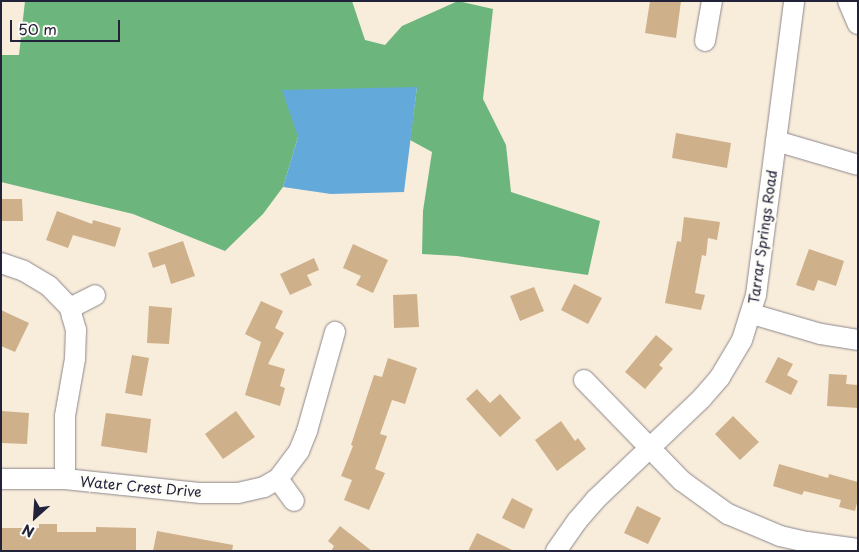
<!DOCTYPE html>
<html>
<head>
<meta charset="utf-8">
<style>
	body { margin:0 }
	#map { position:relative; width:859px; height:552px; overflow:hidden; background:#f8ecdb; font-family:"Playpen Sans",sans-serif }
	div>[style] { position:absolute }
	[style*='--x'] { left:calc(var(--x)*1px); top:calc(var(--y)*1px); width:calc(var(--w)*1px); rotate:calc(var(--a)*1deg) }
	.forest>* { inset:0; background:#6cb67d }
	.water>* { inset:0; background:#63aada }
	.building>* { inset:0; background:#ceb08b }
	.roads { filter:drop-shadow(0 0 1px #8d878b) drop-shadow(0 0 1px #8d878b) }
	.minor>* { height:20px; margin:-10px; padding:0 10px; transform-origin:10px; border-radius:10px; background:#fff }
	span { translate:-50% -50%; white-space:nowrap; text-align:center; line-height:1.15; -webkit-text-stroke:5px #fdfcf7; paint-order:stroke }
	.street-label { font-size:14px; color:#22223b }
	.frame { position:absolute; inset:0; border:2px solid #22223b; pointer-events:none }
	.north { position:absolute; left:10px; top:492px; width:50px; height:50px; -webkit-text-stroke:4px #fdfcf7; paint-order:stroke; rotate:206deg; font-size:14px; font-weight:700; line-height:20px; text-align:center; color:#22223b }
	.north::after { content:''; display:block; margin:auto; width:18px; height:22px; background:#22223b; clip-path:polygon(50% 0,100% 100%,50% 72%,0 100%) }
	.scale { position:absolute; left:10px; top:20px; width:110px; height:22px; box-sizing:border-box; border:2px solid #22223b; border-top:0; padding-left:6px; font-size:15px; line-height:18px; white-space:nowrap; color:#22223b; -webkit-text-stroke:4px #fdfcf7; paint-order:stroke }
</style>
</head>
<body>
<div id="map">
	<div class="forest">
		<div style="clip-path:polygon(25px 1px,352px 1px,365px 40px,385px 45px,402px 26px,458px 1px,493px 9px,483px 99px,506px 145px,511px 192px,600px 221px,588px 275px,457px 256px,422px 254px,423px 211px,432px 152px,410px 140px,417px 87px,298px 137px,283px 187px,263px 214px,225px 251px,133px 214px,1px 182px,1px 55px,19px 55px)"></div>
	</div>
	<div class="water">
		<div style="clip-path:polygon(417px 87px,404px 192px,331px 194px,283px 187px,298px 137px,282px 90px)"></div>
	</div>
	<div class="building">
		<div style="clip-path:polygon(650px 1px,681px 1px,676px 38px,645px 33px)"></div>
		<div style="clip-path:polygon(676px 133px,731px 143px,727px 168px,672px 158px)"></div>
		<div style="clip-path:polygon(1px 199px,22px 199px,23px 221px,1px 221px)"></div>
		<div style="clip-path:polygon(57px 211px,92px 224px,93px 220px,121px 228px,115px 247px,73px 235px,68px 248px,46px 240px)"></div>
		<div style="clip-path:polygon(684px 217px,720px 222px,717px 240px,708px 238px,706px 256px,702px 255px,695px 293px,705px 295px,701px 310px,665px 303px,677px 241px,681px 242px)"></div>
		<div style="clip-path:polygon(183px 241px,195px 276px,171px 284px,165px 264px,153px 268px,148px 253px)"></div>
		<div style="clip-path:polygon(353px 244px,388px 260px,373px 293px,356px 285px,361px 276px,343px 268px)"></div>
		<div style="clip-path:polygon(809px 249px,844px 261px,836px 286px,818px 280px,814px 291px,796px 285px)"></div>
		<div style="clip-path:polygon(314px 258px,319px 270px,307px 275px,312px 285px,290px 295px,280px 274px)"></div>
		<div style="clip-path:polygon(574px 284px,602px 298px,588px 324px,561px 310px)"></div>
		<div style="clip-path:polygon(534px 287px,544px 311px,520px 321px,510px 296px)"></div>
		<div style="clip-path:polygon(417px 294px,419px 327px,394px 328px,393px 295px)"></div>
		<div style="clip-path:polygon(261px 301px,283px 311px,275px 328px,284px 333px,268px 364px,285px 369px,280px 386px,285px 388px,280px 406px,245px 395px,261px 342px,245px 334px)"></div>
		<div style="clip-path:polygon(149px 306px,172px 308px,169px 344px,147px 343px)"></div>
		<div style="clip-path:polygon(1px 310px,29px 323px,15px 352px,1px 346px)"></div>
		<div style="clip-path:polygon(656px 335px,673px 349px,659px 365px,663px 368px,645px 389px,625px 372px)"></div>
		<div style="clip-path:polygon(132px 355px,149px 358px,142px 396px,125px 393px)"></div>
		<div style="clip-path:polygon(778px 357px,793px 364px,787px 375px,798px 381px,791px 395px,765px 382px)"></div>
		<div style="clip-path:polygon(388px 358px,417px 368px,405px 404px,392px 400px,380px 434px,387px 436px,375px 469px,385px 473px,369px 510px,344px 500px,352px 480px,341px 476px,353px 446px,351px 445px,374px 375px,382px 377px)"></div>
		<div style="clip-path:polygon(829px 374px,847px 375px,846px 384px,858px 385px,858px 408px,827px 406px)"></div>
		<div style="clip-path:polygon(477px 389px,490px 403px,500px 394px,521px 418px,500px 437px,466px 399px)"></div>
		<div style="clip-path:polygon(1px 411px,29px 413px,27px 444px,1px 443px)"></div>
		<div style="clip-path:polygon(236px 411px,255px 437px,223px 459px,205px 434px)"></div>
		<div style="clip-path:polygon(106px 413px,151px 419px,147px 453px,101px 446px)"></div>
		<div style="clip-path:polygon(733px 416px,759px 442px,740px 460px,715px 434px)"></div>
		<div style="clip-path:polygon(561px 421px,575px 441px,578px 438px,586px 449px,557px 471px,535px 440px)"></div>
		<div style="clip-path:polygon(779px 464px,828px 478px,829px 474px,858px 482px,858px 499px,855px 511px,839px 507px,841px 500px,804px 491px,802px 495px,773px 486px)"></div>
		<div style="clip-path:polygon(512px 498px,533px 509px,524px 529px,502px 518px)"></div>
		<div style="clip-path:polygon(637px 506px,661px 518px,648px 544px,624px 533px)"></div>
		<div style="clip-path:polygon(39px 524px,57px 524px,57px 532px,96px 532px,96px 527px,136px 528px,136px 551px,1px 551px,1px 528px,39px 528px)"></div>
		<div style="clip-path:polygon(340px 526px,372px 551px,331px 551px,334px 546px,328px 541px)"></div>
		<div style="clip-path:polygon(157px 531px,233px 545px,232px 551px,153px 551px)"></div>
		<div style="clip-path:polygon(477px 533px,514px 551px,468px 551px)"></div>
	</div>
	<div class="roads">
		<div class="minor">
			<div style="--x:848;--y:1;--w:25;--a:67"></div>
			<div style="--x:705;--y:41;--w:41;--a:-80.1"></div>
			<div style="--x:776;--y:141;--w:85;--a:16.3"></div>
			<div style="--x:1;--y:263;--w:24;--a:19"></div>
			<div style="--x:24;--y:271;--w:29;--a:31"></div>
			<div style="--x:49;--y:286;--w:30;--a:46"></div>
			<div style="--x:70;--y:308;--w:8;--a:76"></div>
			<div style="--x:72;--y:316;--w:15;--a:74"></div>
			<div style="--x:76;--y:330;--w:29;--a:92"></div>
			<div style="--x:75;--y:359;--w:58;--a:100"></div>
			<div style="--x:65;--y:416;--w:63;--a:90"></div>
			<div style="--x:70;--y:308;--w:28;--a:-27"></div>
			<div style="--x:752;--y:314;--w:72;--a:16.2"></div>
			<div style="--x:821;--y:334;--w:37;--a:9"></div>
			<div style="--x:584;--y:380;--w:141;--a:45.9"></div>
			<div style="--x:682;--y:481;--w:57;--a:35.7"></div>
			<div style="--x:728;--y:514;--w:56;--a:22.9"></div>
			<div style="--x:780;--y:536;--w:28;--a:13"></div>
			<div style="--x:807;--y:542;--w:51;--a:7.8"></div>
			<div style="--x:1;--y:479;--w:64;--a:0"></div>
			<div style="--x:65;--y:479;--w:137;--a:5.9"></div>
			<div style="--x:201;--y:493;--w:37;--a:0"></div>
			<div style="--x:238;--y:493;--w:27;--a:-13"></div>
			<div style="--x:264;--y:487;--w:16;--a:-30"></div>
			<div style="--x:278;--y:479;--w:35;--a:-53"></div>
			<div style="--x:299;--y:451;--w:22;--a:-68"></div>
			<div style="--x:307;--y:431;--w:103;--a:-74.2"></div>
			<div style="--x:278;--y:479;--w:27;--a:54"></div>
			<div style="--x:556;--y:551;--w:37;--a:-55"></div>
			<div style="--x:577;--y:521;--w:28;--a:-49"></div>
			<div style="--x:595;--y:500;--w:148;--a:-43.6"></div>
			<div style="--x:702;--y:398;--w:28;--a:-49"></div>
			<div style="--x:720;--y:377;--w:43;--a:-59.3"></div>
			<div style="--x:742;--y:340;--w:47;--a:-72.7"></div>
			<div style="--x:756;--y:295;--w:296;--a:-82.6"></div>
		</div>
	</div>
	<div class="street-label">
		<span style="left:763px;top:237px;rotate:-82deg">Tarrar Springs Road</span>
		<span style="left:141px;top:487px;rotate:5deg">Water Crest Drive</span>
	</div>
	<div class="frame"></div>
	<div class="north">N</div>
	<div class="scale">50 m</div>
</div>
</body>
</html>
